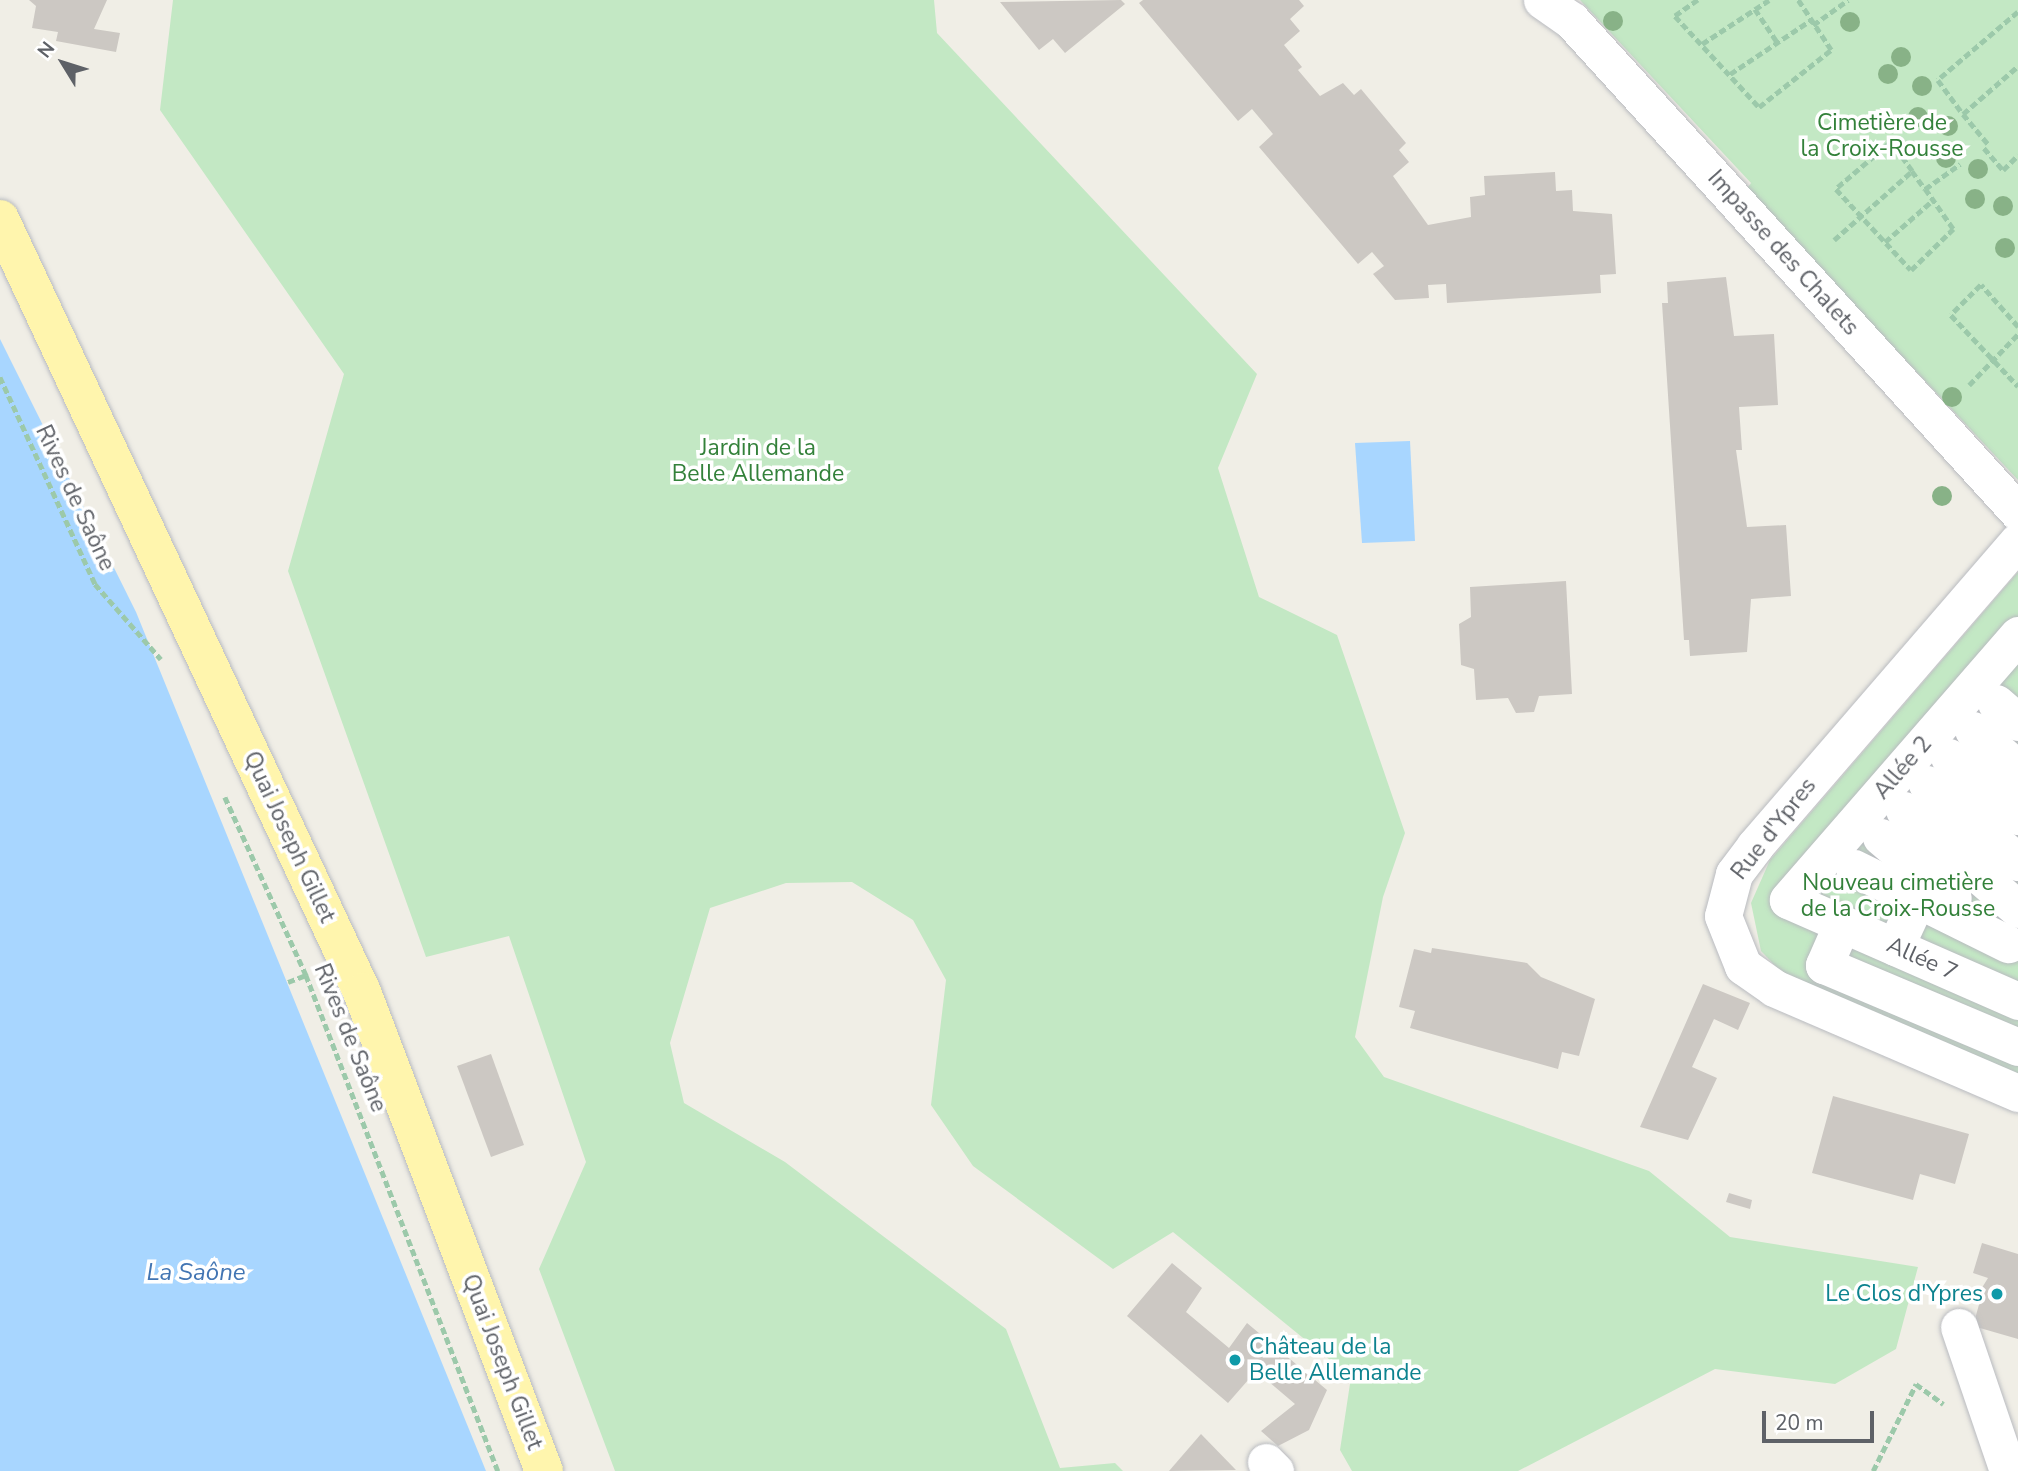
<!DOCTYPE html>
<html>
<head>
<meta charset="utf-8">
<style>
	body { margin:0 }
	#map { position:relative; width:2018px; height:1471px; overflow:hidden; background:#f0eee6; font-family:"Nunito Sans",sans-serif }
	div>[style] { position:absolute }
	[style*='--x'] { left:calc(var(--x)*1px); top:calc(var(--y)*1px); width:calc(var(--w)*1px); rotate:calc(var(--a)*1deg) }
	.green>* { inset:0; background:#c3e8c4 }
	.water>* { inset:0; background:#a8d6ff }
	.building>* { inset:0; background:#ccc8c3 }
	.path>* { height:4.5px; margin-top:-2.25px; transform-origin:0; background:repeating-linear-gradient(90deg,#9cc9aa 0 7px,transparent 0 10.5px) }
	.roads { filter:drop-shadow(0 0 2px #b9bbc0) drop-shadow(0 0 2px #b9bbc0) }
	.minor>* { height:37px; margin:-18.5px; padding:0 18.5px; transform-origin:18.5px; border-radius:18.5px; background:#fff }
	.major>* { height:38px; margin:-19px; padding:0 19px; transform-origin:19px; border-radius:19px; background:#fff5ad }
	.trees>* { width:20px; height:20px; margin:-10px; border-radius:50%; background:#88b287 }
	.dots>* { width:19px; height:19px; translate:-50% -50%; box-sizing:border-box; border:4px solid #fff; border-radius:50% }
	span { translate:-50% -50%; white-space:nowrap; text-align:center; line-height:1.15; -webkit-text-stroke:7px #fff; paint-order:stroke }
	.park-label { font-size:23px; color:#33813a }
	.street-label { font-size:23px; color:#5e6167 }
	.culture-label { font-size:23px; color:#0d838f }
	.right { translate:-100% -50%; text-align:right }
	.left { translate:0 -50%; text-align:left }
	.water-label { font-size:24px; color:#4275b3; font-style:italic }
	.north { position:absolute; left:28px; top:28px; width:70px; height:70px; -webkit-text-stroke:5px #fff; paint-order:stroke; rotate:308deg; font-size:19px; font-weight:700; line-height:28px; text-align:center; color:#5e6167 }
	.north::after { content:''; display:block; margin:auto; width:24px; height:32px; background:#5e6167; clip-path:polygon(50% 0,100% 100%,50% 72%,0 100%) }
	.scale { position:absolute; left:1762px; top:1411px; width:112px; height:32px; box-sizing:border-box; border:4px solid #5e6167; border-top:0; padding-left:9px; font-size:21px; line-height:24px; white-space:nowrap; color:#5e6167; -webkit-text-stroke:5px #fff; paint-order:stroke }
</style>
</head>
<body>
<div id="map">
	<div class="green">
		<div style="clip-path:polygon(173px 0,934px 0,937px 33px,1257px 374px,1218px 468px,1259px 597px,1337px 635px,1405px 833px,1383px 897px,1355px 1037px,1384px 1077px,1649px 1171px,1730px 1237px,1918px 1267px,1896px 1349px,1835px 1384px,1715px 1369px,1518px 1471px,1352px 1471px,1340px 1450px,1351px 1377px,1173px 1232px,1113px 1269px,973px 1166px,931px 1105px,946px 980px,913px 920px,852px 882px,786px 883px,710px 908px,670px 1043px,684px 1103px,785px 1162px,1006px 1329px,1060px 1468px,1115px 1463px,1123px 1471px,615px 1471px,539px 1269px,586px 1162px,509px 936px,426px 957px,288px 571px,344px 374px,160px 110px)"></div>
		<div style="clip-path:polygon(1580px 0,2018px 0,2018px 480px,1746px 190px,1751px 183px)"></div>
		<div style="clip-path:polygon(2018px 572px,2018px 1077px,1790px 981px,1761px 951px,1751px 903px,1770px 860px)"></div>
	</div>
	<div class="water">
		<div style="clip-path:polygon(0 339px,136px 612px,486px 1471px,0 1471px)"></div>
		<div style="clip-path:polygon(1410px 441px,1415px 541px,1362px 543px,1355px 443px)"></div>
	</div>
	<div class="building">
		<div style="clip-path:polygon(29px 0,107px 0,94px 29px,120px 33px,116px 52px,56px 41px,58px 32px,32px 28px,36px 6px)"></div>
		<div style="clip-path:polygon(1121px 0,1125px 4px,1065px 53px,1053px 39px,1039px 50px,1000px 2px)"></div>
		<div style="clip-path:polygon(1143px 0,1299px 0,1304px 6px,1290px 19px,1300px 31px,1284px 45px,1302px 67px,1298px 70px,1320px 96px,1343px 83px,1354px 95px,1361px 89px,1406px 143px,1399px 150px,1409px 162px,1393px 176px,1428px 225px,1471px 217px,1470px 197px,1485px 195px,1484px 176px,1555px 172px,1556px 191px,1572px 190px,1573px 211px,1612px 214px,1616px 274px,1600px 275px,1601px 293px,1447px 303px,1446px 284px,1428px 285px,1429px 298px,1395px 300px,1373px 274px,1384px 266px,1372px 252px,1358px 264px,1259px 147px,1273px 134px,1252px 109px,1238px 121px,1139px 3px)"></div>
		<div style="clip-path:polygon(1726px 277px,1734px 336px,1774px 334px,1778px 405px,1739px 407px,1742px 450px,1736px 450px,1747px 527px,1786px 525px,1791px 596px,1751px 599px,1747px 652px,1690px 656px,1689px 640px,1684px 640px,1662px 303px,1668px 303px,1667px 282px)"></div>
		<div style="clip-path:polygon(1566px 581px,1572px 694px,1539px 696px,1534px 712px,1516px 713px,1508px 698px,1476px 700px,1474px 669px,1461px 665px,1459px 624px,1471px 617px,1470px 587px)"></div>
		<div style="clip-path:polygon(1432px 948px,1527px 963px,1541px 977px,1595px 999px,1579px 1056px,1562px 1052px,1558px 1069px,1410px 1028px,1415px 1011px,1399px 1007px,1414px 949px,1431px 953px)"></div>
		<div style="clip-path:polygon(1703px 984px,1750px 1003px,1738px 1030px,1714px 1019px,1692px 1067px,1717px 1078px,1688px 1140px,1640px 1127px)"></div>
		<div style="clip-path:polygon(491px 1054px,524px 1145px,491px 1157px,457px 1066px)"></div>
		<div style="clip-path:polygon(1833px 1096px,1969px 1134px,1955px 1184px,1920px 1174px,1913px 1200px,1812px 1173px)"></div>
		<div style="clip-path:polygon(1729px 1193px,1752px 1200px,1750px 1209px,1726px 1202px)"></div>
		<div style="clip-path:polygon(1982px 1243px,2018px 1254px,2018px 1339px,1973px 1326px,1980px 1301px,1975px 1299px,1988px 1278px,1973px 1273px)"></div>
		<div style="clip-path:polygon(1172px 1263px,1202px 1288px,1186px 1312px,1229px 1348px,1247px 1323px,1327px 1390px,1309px 1430px,1278px 1446px,1261px 1431px,1295px 1404px,1256px 1371px,1228px 1403px,1127px 1316px)"></div>
		<div style="clip-path:polygon(1201px 1434px,1236px 1470px,1169px 1471px)"></div>
	</div>
	<div class="path">
		<div style="--x:1698;--y:0;--w:28;--a:145"></div>
		<div style="--x:1675;--y:16;--w:124;--a:47.3"></div>
		<div style="--x:1759;--y:107;--w:92;--a:-38.4"></div>
		<div style="--x:1831;--y:50;--w:60;--a:-123.4"></div>
		<div style="--x:1755;--y:9;--w:40;--a:56"></div>
		<div style="--x:2018;--y:12;--w:105;--a:139.6"></div>
		<div style="--x:1938;--y:80;--w:42;--a:53.7"></div>
		<div style="--x:1963;--y:114;--w:73;--a:-41.1"></div>
		<div style="--x:1813;--y:25;--w:43;--a:-35.5"></div>
		<div style="--x:1702;--y:44;--w:80;--a:-33.3"></div>
		<div style="--x:1730;--y:74;--w:97;--a:-33.7"></div>
		<div style="--x:1963;--y:114;--w:39;--a:50"></div>
		<div style="--x:1984;--y:148;--w:29;--a:49"></div>
		<div style="--x:2003;--y:170;--w:21;--a:-45"></div>
		<div style="--x:1912;--y:171;--w:36;--a:-126"></div>
		<div style="--x:1891;--y:142;--w:72;--a:139.5"></div>
		<div style="--x:1836;--y:189;--w:110;--a:47.2"></div>
		<div style="--x:1911;--y:270;--w:59;--a:-44.3"></div>
		<div style="--x:1953;--y:229;--w:49;--a:-125"></div>
		<div style="--x:1834;--y:240;--w:104;--a:-41.5"></div>
		<div style="--x:1912;--y:171;--w:22;--a:54"></div>
		<div style="--x:1925;--y:189;--w:43;--a:-35.5"></div>
		<div style="--x:1885;--y:242;--w:64;--a:-41.2"></div>
		<div style="--x:2018;--y:327;--w:56;--a:-131.4"></div>
		<div style="--x:1981;--y:285;--w:42;--a:135"></div>
		<div style="--x:1951;--y:315;--w:98;--a:46.7"></div>
		<div style="--x:0;--y:377;--w:228;--a:65.3"></div>
		<div style="--x:95;--y:584;--w:100;--a:48.7"></div>
		<div style="--x:1969;--y:385;--w:71;--a:-46.1"></div>
		<div style="--x:225;--y:797;--w:196;--a:65.5"></div>
		<div style="--x:306;--y:975;--w:532;--a:68.84"></div>
		<div style="--x:288;--y:982;--w:19;--a:-21"></div>
		<div style="--x:1873;--y:1471;--w:97;--a:-63.7"></div>
		<div style="--x:1916;--y:1384;--w:34;--a:36"></div>
	</div>
	<div class="roads">
		<div class="minor">
			<div style="--x:1542;--y:0;--w:35;--a:35"></div>
			<div style="--x:1571;--y:20;--w:665;--a:47.74"></div>
			<div style="--x:2018;--y:541;--w:403;--a:130.8"></div>
			<div style="--x:1755;--y:846;--w:35;--a:127"></div>
			<div style="--x:1734;--y:874;--w:43;--a:104.7"></div>
			<div style="--x:1723;--y:916;--w:54;--a:68.2"></div>
			<div style="--x:1743;--y:966;--w:38;--a:35"></div>
			<div style="--x:1774;--y:988;--w:266;--a:23.3"></div>
			<div style="--x:2018;--y:635;--w:351;--a:131"></div>
			<div style="--x:1788;--y:900;--w:251;--a:23.7"></div>
			<div style="--x:1996;--y:703;--w:29;--a:41"></div>
			<div style="--x:1973;--y:730;--w:60;--a:40.9"></div>
			<div style="--x:1949;--y:757;--w:91;--a:40.5"></div>
			<div style="--x:1927;--y:784;--w:120;--a:40.6"></div>
			<div style="--x:1904;--y:810;--w:151;--a:41"></div>
			<div style="--x:1881;--y:837;--w:94;--a:40.3"></div>
			<div style="--x:1854;--y:868;--w:172;--a:26.3"></div>
			<div style="--x:1842;--y:924;--w:45;--a:113.7"></div>
			<div style="--x:1824;--y:965;--w:211;--a:22.9"></div>
			<div style="--x:1895;--y:947;--w:45;--a:-65.1"></div>
			<div style="--x:1914;--y:906;--w:159;--a:-49.1"></div>
			<div style="--x:1959;--y:1327;--w:152;--a:71.2"></div>
			<div style="--x:1266;--y:1462;--w:13;--a:45"></div>
		</div>
		<div class="major">
			<div style="--x:0;--y:219;--w:854;--a:64.91"></div>
			<div style="--x:362;--y:992;--w:512;--a:69.2"></div>
		</div>
	</div>
	<div class="trees">
		<div style="left:1613px;top:21px"></div>
		<div style="left:1850px;top:22px"></div>
		<div style="left:1901px;top:57px"></div>
		<div style="left:1888px;top:74px"></div>
		<div style="left:1922px;top:86px"></div>
		<div style="left:1918px;top:117px"></div>
		<div style="left:1948px;top:126px"></div>
		<div style="left:1946px;top:158px"></div>
		<div style="left:1978px;top:169px"></div>
		<div style="left:1975px;top:199px"></div>
		<div style="left:2003px;top:206px"></div>
		<div style="left:2005px;top:248px"></div>
		<div style="left:1952px;top:397px"></div>
		<div style="left:1942px;top:496px"></div>
	</div>
	<div class="dots">
		<div style="left:1997px;top:1294px;background:#0f9aa8"></div>
		<div style="left:1235px;top:1360px;background:#0f9aa8"></div>
	</div>
	<div class="park-label">
		<span style="left:1882px;top:136px">Cimetière de<br>la Croix-Rousse</span>
		<span style="left:758px;top:461px">Jardin de la<br>Belle Allemande</span>
		<span style="left:1898px;top:896px">Nouveau cimetière<br>de la Croix-Rousse</span>
	</div>
	<div class="street-label">
		<span style="left:1783px;top:253px;rotate:48deg">Impasse des Chalets</span>
		<span style="left:75px;top:498px;rotate:65deg">Rives de Saône</span>
		<span style="left:1903px;top:768px;rotate:-49deg">Allée 2</span>
		<span style="left:1774px;top:829px;rotate:-52deg">Rue d'Ypres</span>
		<span style="left:289px;top:837px;rotate:65deg">Quai Joseph Gillet</span>
		<span style="left:1922px;top:959px;rotate:24deg">Allée 7</span>
		<span style="left:350px;top:1038px;rotate:68deg">Rives de Saône</span>
		<span style="left:502px;top:1362px;rotate:69deg">Quai Joseph Gillet</span>
	</div>
	<div class="culture-label">
		<span class="right" style="left:1983px;top:1294px">Le Clos d'Ypres</span>
		<span class="left" style="left:1249px;top:1360px">Château de la<br>Belle Allemande</span>
	</div>
	<div class="water-label">
		<span style="left:196px;top:1273px">La Saône</span>
	</div>
	<div class="north">N</div>
	<div class="scale">20 m</div>
</div>
</body>
</html>
